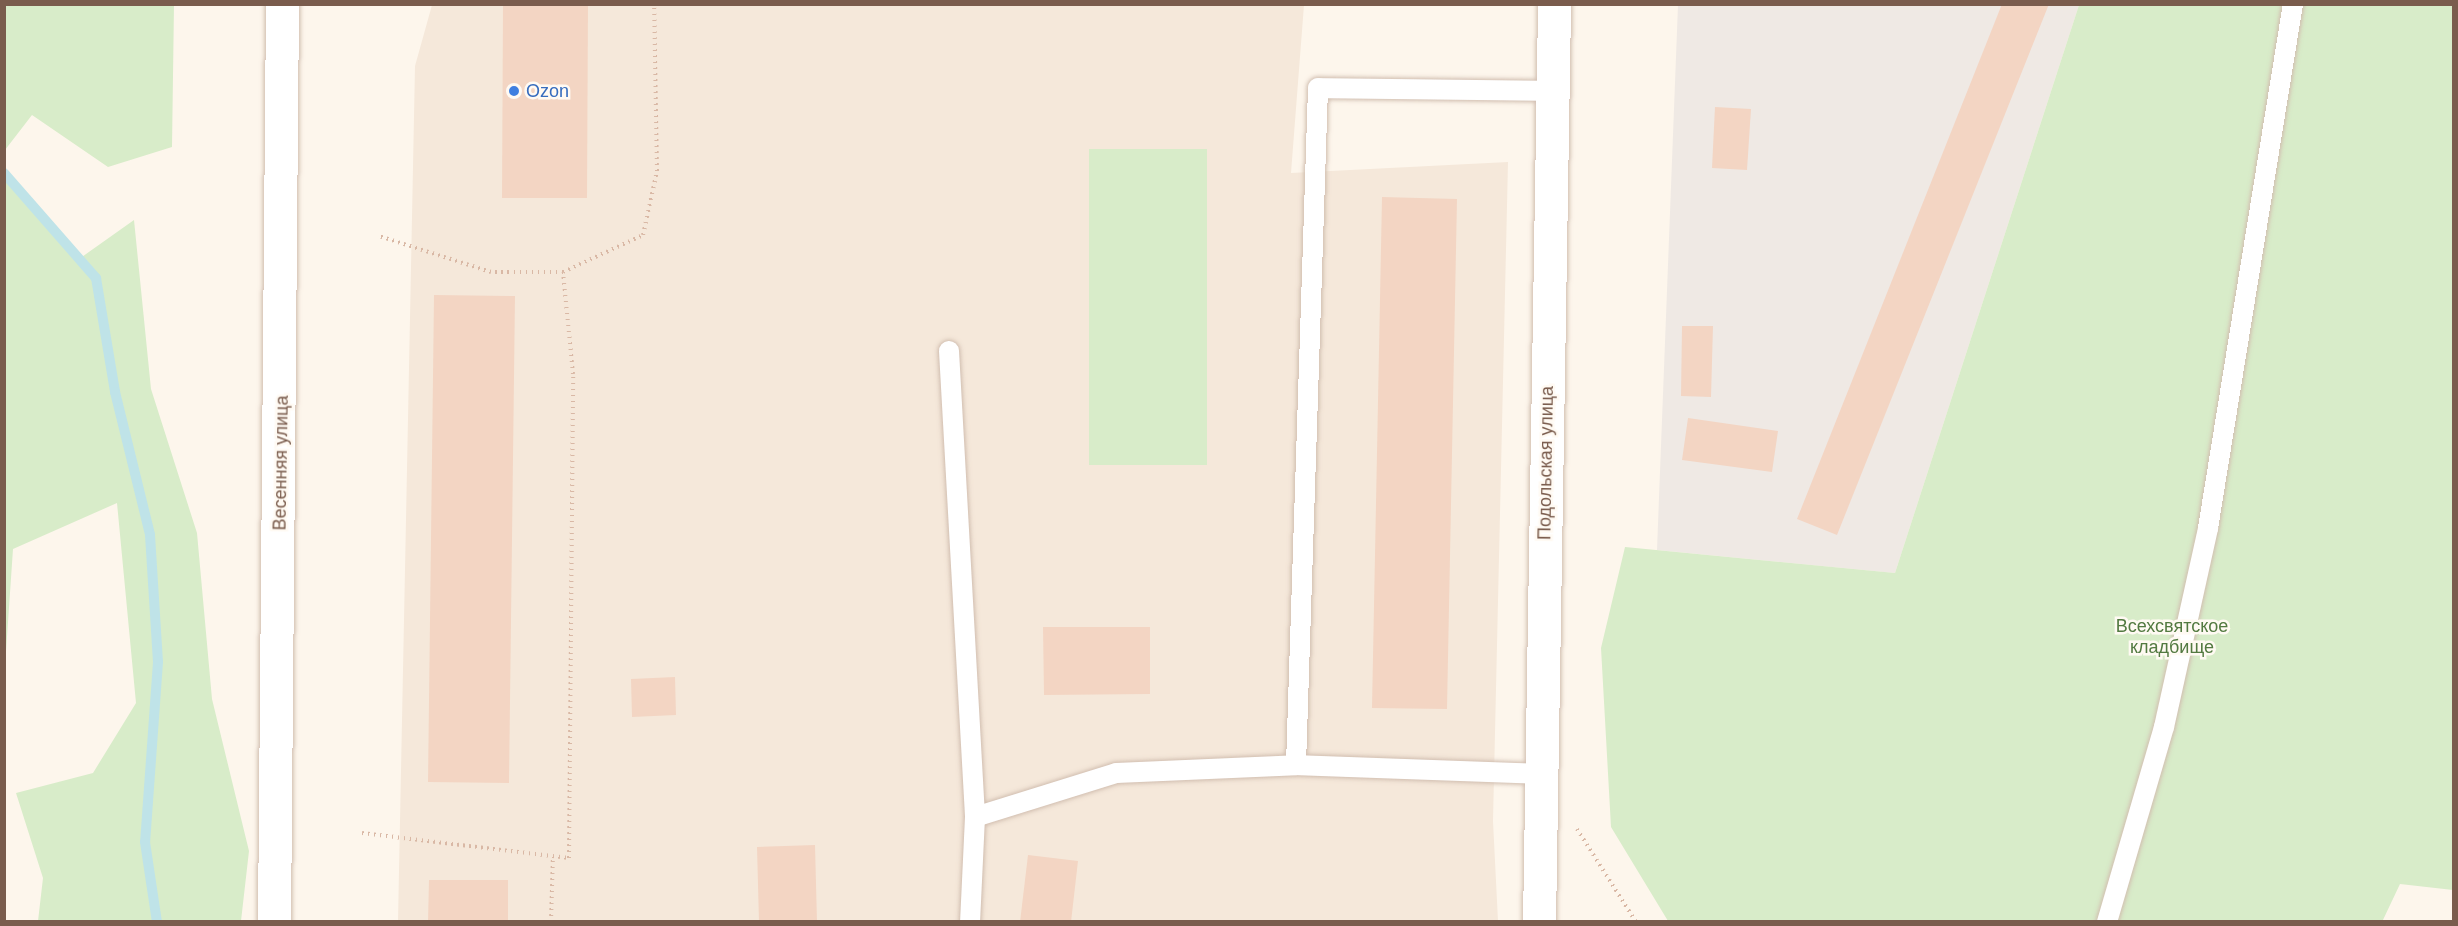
<!DOCTYPE html>
<html>
<head>
<meta charset="utf-8">
<style>
	body { margin:0 }
	#map { position:relative; width:2458px; height:926px; overflow:hidden; background:#fdf6ec; font-family:Arial,sans-serif }
	div>[style] { position:absolute }
	[style*='--x'] { left:calc(var(--x)*1px); top:calc(var(--y)*1px); width:calc(var(--w)*1px); rotate:calc(var(--a)*1deg) }
	.residential>* { inset:0; background:#f5e8da }
	.industrial>* { inset:0; background:#efe9e4 }
	.green>* { inset:0; background:#d8ecc9 }
	.stream>* { height:10px; margin:-5px; padding:0 5px; transform-origin:5px; border-radius:5px; background:#bfe3e8 }
	.building>* { inset:0; background:#f3d5c3 }
	.path>* { height:4px; margin-top:-2px; transform-origin:0; background:repeating-linear-gradient(90deg,#d9b8a5 0 1.5px,transparent 0 6px) }
	.roads { filter:drop-shadow(0 0 2px #d1beb0) drop-shadow(0 0 2px #d1beb0) }
	.lane>* { height:20px; margin:-10px; padding:0 10px; transform-origin:10px; border-radius:10px; background:#fff }
	.secondary>* { height:33px; margin:-16.5px; padding:0 16.5px; transform-origin:16.5px; border-radius:16.5px; background:#fff }
	.dots>* { width:16px; height:16px; translate:-50% -50%; box-sizing:border-box; border:3px solid #fffaf3; border-radius:50% }
	span { translate:-50% -50%; white-space:nowrap; text-align:center; line-height:1.15; -webkit-text-stroke:5px #fffaf3; paint-order:stroke }
	.shop-label { font-size:18px; color:#366cbe }
	.left { translate:0 -50%; text-align:left }
	.street-label { font-size:18px; color:#7a5c4d }
	.park-label { font-size:18px; color:#537a41 }
	.frame { position:absolute; inset:0; border:6px solid #7a5c4d; pointer-events:none }
</style>
</head>
<body>
<div id="map">
	<div class="residential">
		<div style="clip-path:polygon(432px 5px,1304px 5px,1291px 173px,1508px 162px,1493px 821px,1498px 921px,398px 922px,415px 66px)"></div>
	</div>
	<div class="industrial">
		<div style="clip-path:polygon(1678px 5px,2079px 5px,1895px 573px,1657px 550px)"></div>
	</div>
	<div class="green">
		<div style="clip-path:polygon(5px 4px,174px 5px,172px 147px,108px 167px,32px 115px,5px 150px)"></div>
		<div style="clip-path:polygon(2079px 5px,2453px 5px,2453px 890px,2400px 884px,2382px 922px,1668px 921px,1611px 827px,1601px 648px,1625px 547px,1895px 573px)"></div>
		<div style="clip-path:polygon(1089px 149px,1207px 149px,1207px 465px,1089px 465px)"></div>
		<div style="clip-path:polygon(8px 177px,79px 259px,134px 220px,151px 389px,197px 533px,212px 699px,249px 851px,241px 921px,38px 921px,43px 878px,16px 793px,93px 773px,136px 703px,117px 503px,13px 549px,5px 666px,4px 188px)"></div>
	</div>
	<div class="stream">
		<div style="--x:4;--y:173;--w:140;--a:48.8"></div>
		<div style="--x:96;--y:278;--w:116;--a:80.5"></div>
		<div style="--x:115;--y:392;--w:147;--a:76.2"></div>
		<div style="--x:150;--y:535;--w:127;--a:86.4"></div>
		<div style="--x:158;--y:662;--w:180;--a:94.1"></div>
		<div style="--x:145;--y:842;--w:81;--a:81.5"></div>
	</div>
	<div class="building">
		<div style="clip-path:polygon(503px 4px,588px 4px,587px 198px,502px 198px)"></div>
		<div style="clip-path:polygon(2002px 4px,2049px 4px,1837px 535px,1797px 519px)"></div>
		<div style="clip-path:polygon(1715px 107px,1751px 109px,1747px 170px,1712px 168px)"></div>
		<div style="clip-path:polygon(1382px 197px,1457px 199px,1447px 709px,1372px 708px)"></div>
		<div style="clip-path:polygon(434px 295px,515px 296px,509px 783px,428px 782px)"></div>
		<div style="clip-path:polygon(1682px 326px,1713px 326px,1711px 397px,1681px 396px)"></div>
		<div style="clip-path:polygon(1688px 418px,1778px 431px,1772px 472px,1682px 460px)"></div>
		<div style="clip-path:polygon(1043px 627px,1150px 627px,1150px 694px,1044px 695px)"></div>
		<div style="clip-path:polygon(675px 677px,676px 715px,632px 717px,631px 679px)"></div>
		<div style="clip-path:polygon(815px 845px,817px 922px,759px 922px,757px 847px)"></div>
		<div style="clip-path:polygon(1028px 855px,1078px 861px,1071px 922px,1020px 922px)"></div>
		<div style="clip-path:polygon(429px 880px,508px 880px,508px 922px,428px 922px)"></div>
	</div>
	<div class="path">
		<div style="--x:563;--y:272;--w:88;--a:-24.8"></div>
		<div style="--x:643;--y:235;--w:66;--a:-77.7"></div>
		<div style="--x:657;--y:171;--w:167;--a:-91"></div>
		<div style="--x:1577;--y:829;--w:110;--a:57.6"></div>
		<div style="--x:362;--y:833;--w:209;--a:6.9"></div>
		<div style="--x:569;--y:858;--w:484;--a:-89.5"></div>
		<div style="--x:573;--y:374;--w:102;--a:-95.6"></div>
		<div style="--x:563;--y:272;--w:72;--a:180"></div>
		<div style="--x:491;--y:272;--w:118;--a:-162.2"></div>
		<div style="--x:551;--y:922;--w:66;--a:-88.3"></div>
	</div>
	<div class="roads">
		<div class="lane">
			<div style="--x:949;--y:351;--w:467;--a:86.8"></div>
			<div style="--x:975;--y:817;--w:105;--a:92.7"></div>
			<div style="--x:1541;--y:774;--w:245;--a:-177.9"></div>
			<div style="--x:1296;--y:765;--w:677;--a:-88.14"></div>
			<div style="--x:1318;--y:88;--w:233;--a:0.7"></div>
			<div style="--x:975;--y:817;--w:148;--a:-17.3"></div>
			<div style="--x:1116;--y:773;--w:180;--a:-2.5"></div>
			<div style="--x:2107;--y:922;--w:203;--a:-73.7"></div>
			<div style="--x:2164;--y:727;--w:204;--a:-77.5"></div>
			<div style="--x:2208;--y:528;--w:531;--a:-80.79"></div>
		</div>
		<div class="secondary">
			<div style="--x:274;--y:922;--w:918;--a:-89.5"></div>
			<div style="--x:1539;--y:922;--w:918;--a:-89.06"></div>
		</div>
	</div>
	<div class="dots">
		<div style="left:514px;top:91px;background:#3f7fe0"></div>
	</div>
	<div class="shop-label">
		<span class="left" style="left:526px;top:91px">Ozon</span>
	</div>
	<div class="street-label">
		<span style="left:281px;top:463px;rotate:-89deg">Весенняя улица</span>
		<span style="left:1546px;top:463px;rotate:-89deg">Подольская улица</span>
	</div>
	<div class="park-label">
		<span style="left:2172px;top:637px">Всехсвятское<br>кладбище</span>
	</div>
	<div class="frame"></div>
</div>
</body>
</html>
